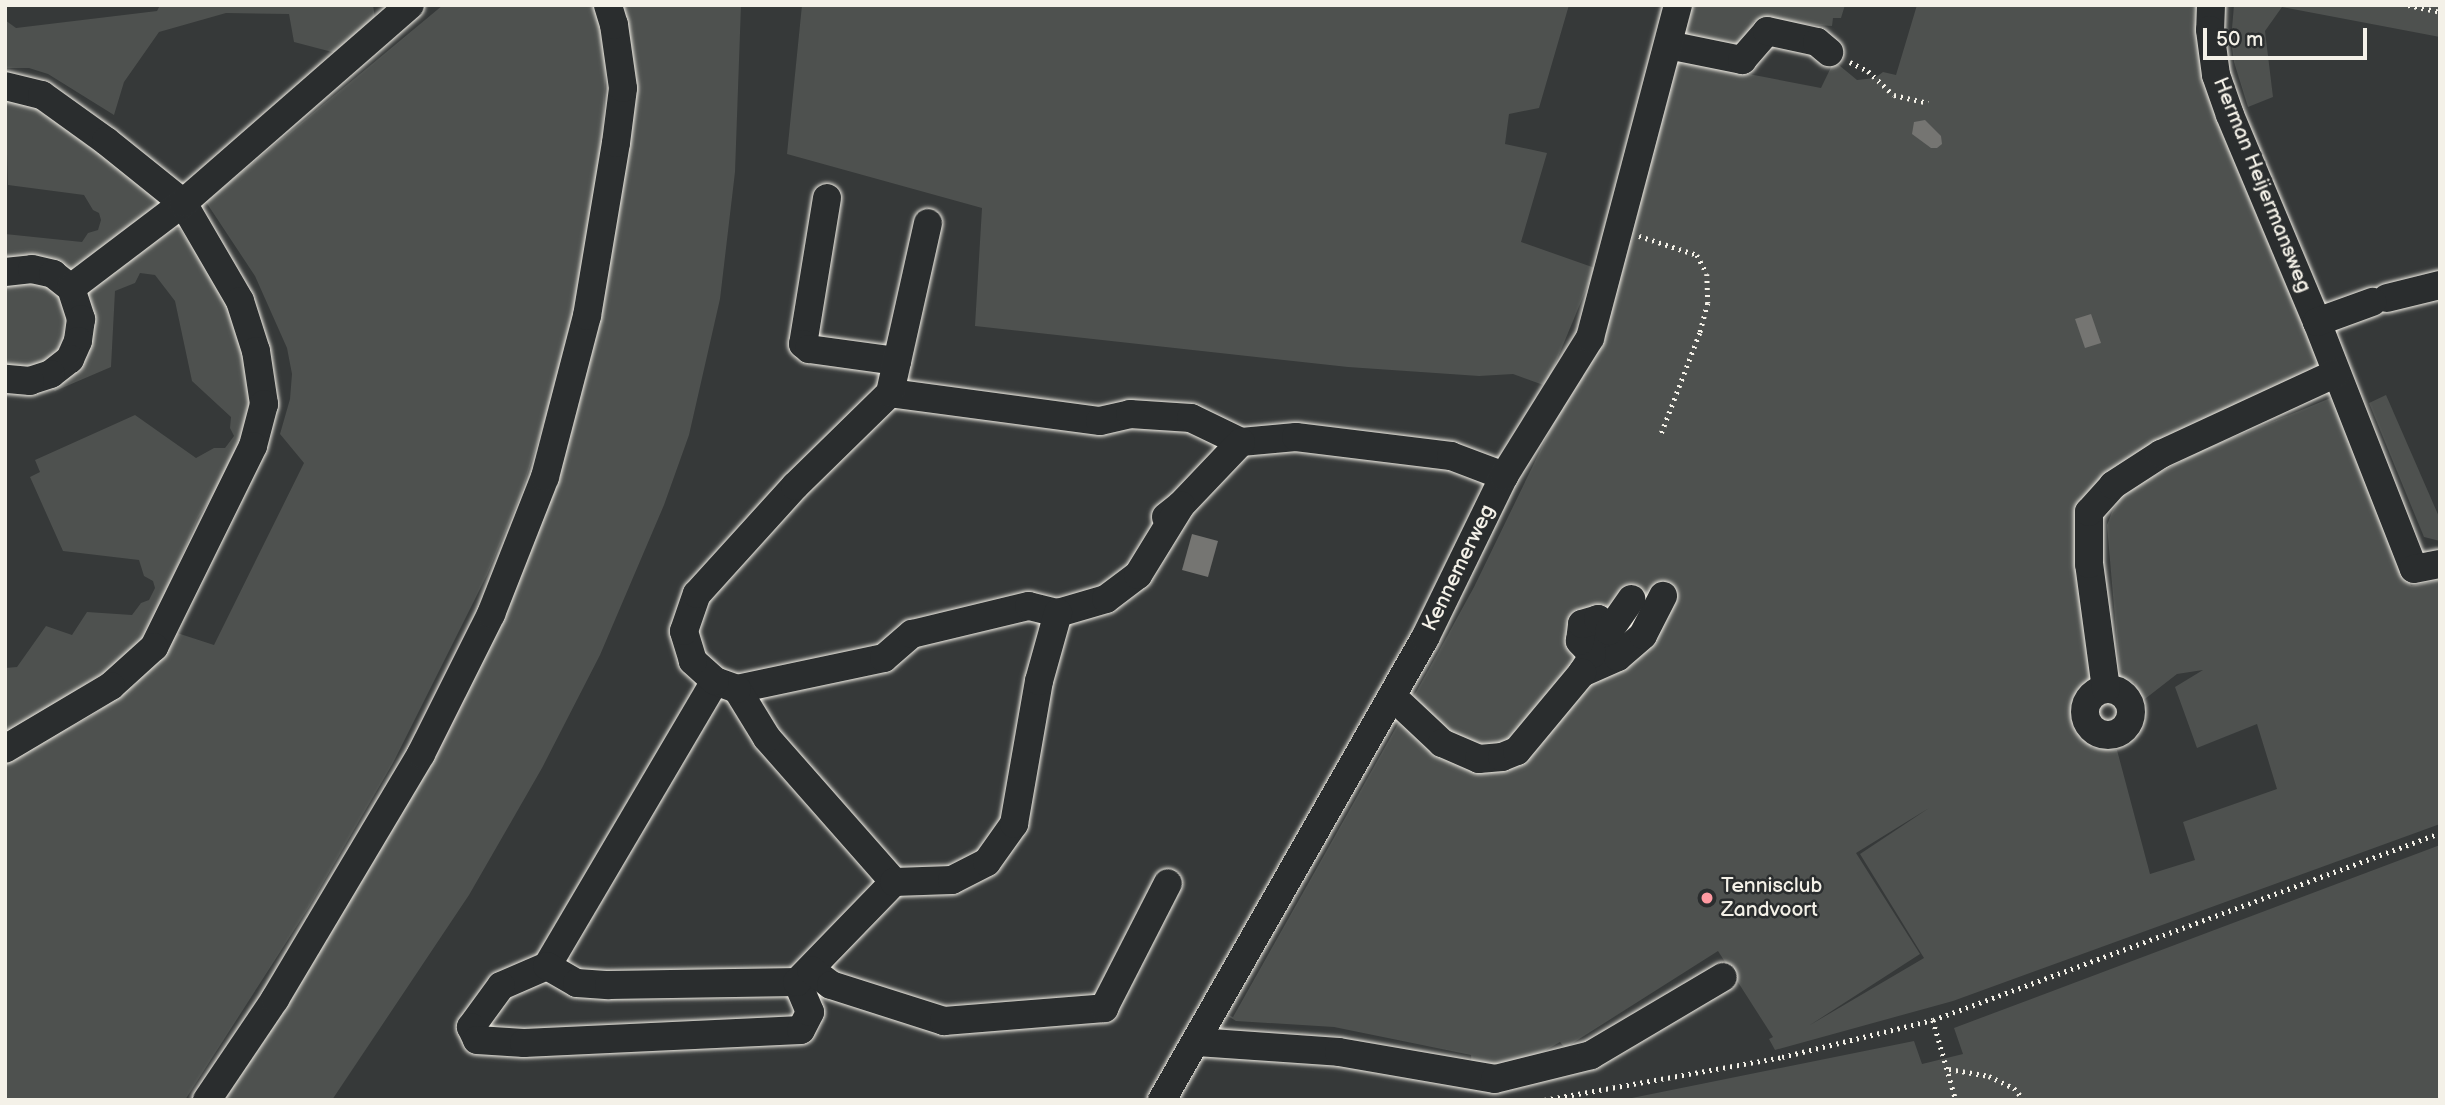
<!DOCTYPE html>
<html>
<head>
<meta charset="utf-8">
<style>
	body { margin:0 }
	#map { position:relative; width:2445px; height:1105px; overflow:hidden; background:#363939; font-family:"Balsamiq Sans",sans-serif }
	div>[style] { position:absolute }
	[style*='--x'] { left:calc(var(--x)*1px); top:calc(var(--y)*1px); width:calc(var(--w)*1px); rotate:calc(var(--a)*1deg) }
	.green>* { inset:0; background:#4e514f }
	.water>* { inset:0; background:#757572 }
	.path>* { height:4.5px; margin-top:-2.25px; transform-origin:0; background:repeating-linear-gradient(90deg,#f4f1e8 0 2px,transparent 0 7px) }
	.roads { filter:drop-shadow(0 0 2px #f4f1e8) drop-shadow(0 0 2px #f4f1e8) }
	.minor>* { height:28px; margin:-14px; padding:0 14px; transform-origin:14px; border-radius:14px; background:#2a2d2e }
	.minor>.ring { margin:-14px; padding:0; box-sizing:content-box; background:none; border:28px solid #2a2d2e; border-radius:50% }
	.dots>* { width:19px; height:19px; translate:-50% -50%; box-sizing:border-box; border:4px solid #2a2d2e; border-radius:50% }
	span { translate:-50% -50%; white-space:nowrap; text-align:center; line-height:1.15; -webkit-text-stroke:5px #2a2d2e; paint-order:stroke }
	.street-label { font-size:21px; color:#f4f1e8 }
	.poi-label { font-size:21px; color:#f4f1e8 }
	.left { translate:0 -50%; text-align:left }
	.frame { position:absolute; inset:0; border:7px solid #f4f1e8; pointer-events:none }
	.scale { position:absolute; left:2203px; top:28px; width:164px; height:32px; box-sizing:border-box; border:4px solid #f4f1e8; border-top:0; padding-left:9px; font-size:21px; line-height:24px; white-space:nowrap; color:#f4f1e8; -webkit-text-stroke:5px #2a2d2e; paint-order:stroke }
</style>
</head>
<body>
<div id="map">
	<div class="green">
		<div style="clip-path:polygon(160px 5px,373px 5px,377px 31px,336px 53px,294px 42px,289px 14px,226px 13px,159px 32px,124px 82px,114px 115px,48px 74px,29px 68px,5px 68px,5px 20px,16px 28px,157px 11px)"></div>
		<div style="clip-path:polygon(443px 5px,595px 5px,606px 65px,600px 187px,563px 363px,521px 494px,487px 575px,393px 763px,309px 907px,185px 1100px,5px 1100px,5px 761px,90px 717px,136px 684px,171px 631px,214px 645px,304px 463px,280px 434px,290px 399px,292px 374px,287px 348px,255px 276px,206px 202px)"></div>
		<div style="clip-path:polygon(615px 5px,741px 5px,735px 172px,720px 299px,689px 435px,664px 505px,600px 655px,542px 768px,469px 895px,332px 1100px,209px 1100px,477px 644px,600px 293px)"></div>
		<div style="clip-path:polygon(802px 5px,1569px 5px,1539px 108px,1509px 114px,1505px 144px,1547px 153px,1521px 242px,1595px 268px,1546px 386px,1513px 374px,1479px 376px,1348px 367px,975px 326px,982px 208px,787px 154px)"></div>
		<div style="clip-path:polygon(1694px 5px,1845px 5px,1841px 18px,1833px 18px,1832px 26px,1754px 21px,1739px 51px,1681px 34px)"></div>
		<div style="clip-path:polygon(evenodd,1917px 5px,2204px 5px,2209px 93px,2227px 144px,2324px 376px,2100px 495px,2097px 683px,2088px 686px,2082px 697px,2080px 724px,2092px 748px,2117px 750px,2150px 874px,2195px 860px,2183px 822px,2277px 789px,2257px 724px,2197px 748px,2175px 687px,2203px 670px,2177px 674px,2141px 702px,2135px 683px,2120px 677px,2107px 525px,2112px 512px,2120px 498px,2146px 480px,2203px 450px,2333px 397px,2411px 586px,2440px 580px,2440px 824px,1953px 1001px,1775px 1050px,1769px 1039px,1773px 1037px,1718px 951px,1565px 1048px,1560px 1042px,1520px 1065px,1472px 1071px,1471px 1055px,1334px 1027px,1236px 1021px,1223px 1013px,1233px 1017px,1439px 651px,1474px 587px,1575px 379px,1626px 253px,1676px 60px,1821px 88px,1834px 61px,1857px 80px,1875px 78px,1883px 72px,1896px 75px,1917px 5px,1929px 808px,1860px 854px,1924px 958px,1810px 1025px,1920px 954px,1856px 853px,1929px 808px)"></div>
		<div style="clip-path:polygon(2234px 5px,2440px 5px,2440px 37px,2282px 7px,2265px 31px,2273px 97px,2248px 107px,2234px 62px,2231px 40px)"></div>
		<div style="clip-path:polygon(25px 92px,173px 201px,73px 284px,5px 266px,5px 234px,82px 242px,88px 233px,98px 230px,101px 220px,99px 213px,93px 210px,84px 195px,8px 185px,5px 93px)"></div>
		<div style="clip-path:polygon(161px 227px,180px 229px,221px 291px,236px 324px,252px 379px,248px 441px,198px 518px,149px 632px,111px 668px,5px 735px,5px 668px,17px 667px,46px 626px,72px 635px,87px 612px,132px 615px,141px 603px,149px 600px,155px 588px,153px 581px,144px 576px,139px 560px,63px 551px,30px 477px,40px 472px,35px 460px,135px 415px,196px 458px,214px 448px,225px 448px,234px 436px,230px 428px,231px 417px,192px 381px,175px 301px,155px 275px,140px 273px,135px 283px,115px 291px,111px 367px,55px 391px,49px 387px,88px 308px,88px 288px)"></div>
		<div style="clip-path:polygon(17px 278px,59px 290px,74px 331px,45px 368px,5px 367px,5px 282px)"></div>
		<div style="clip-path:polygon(2386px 395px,2440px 519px,2440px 541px,2424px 537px,2369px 403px)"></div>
		<div style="clip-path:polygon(2440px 845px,2440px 1100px,1622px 1100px,1914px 1041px,1922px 1064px,1963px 1054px,1954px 1028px)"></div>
	</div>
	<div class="water">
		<div style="clip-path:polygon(1925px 120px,1941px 136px,1942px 144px,1937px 148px,1931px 148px,1912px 134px,1914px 122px)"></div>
		<div style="clip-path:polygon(2091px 314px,2101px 343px,2085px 348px,2075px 319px)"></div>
		<div style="clip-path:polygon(1192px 534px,1218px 541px,1208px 577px,1182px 570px)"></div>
	</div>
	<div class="path">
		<div style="--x:2408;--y:5;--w:33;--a:12"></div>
		<div style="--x:1850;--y:62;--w:20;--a:27"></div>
		<div style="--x:1868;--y:71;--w:35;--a:43"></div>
		<div style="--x:1894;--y:95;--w:35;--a:13"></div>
		<div style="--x:1639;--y:236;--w:61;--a:18.1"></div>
		<div style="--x:1697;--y:255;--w:21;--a:62"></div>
		<div style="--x:1707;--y:274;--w:29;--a:88"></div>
		<div style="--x:1708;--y:303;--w:31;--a:105"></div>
		<div style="--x:1700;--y:333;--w:111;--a:111"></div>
		<div style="--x:1933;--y:1020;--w:83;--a:74"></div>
		<div style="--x:1949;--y:1069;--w:41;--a:9.9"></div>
		<div style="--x:1989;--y:1076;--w:28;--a:26"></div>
		<div style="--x:2014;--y:1088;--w:16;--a:50"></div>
		<div style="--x:1544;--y:1100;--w:242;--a:-10.2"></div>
		<div style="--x:1782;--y:1057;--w:155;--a:-13.8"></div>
		<div style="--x:1933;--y:1020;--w:540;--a:-20.25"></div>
	</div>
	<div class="roads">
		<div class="minor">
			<div style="--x:2211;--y:5;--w:25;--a:92"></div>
			<div style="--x:2210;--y:30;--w:45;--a:82.4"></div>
			<div style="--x:2216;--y:75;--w:42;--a:70.7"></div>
			<div style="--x:2230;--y:115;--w:225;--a:67.2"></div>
			<div style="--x:2317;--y:322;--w:265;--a:68.6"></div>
			<div style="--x:2414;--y:569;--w:26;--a:-11"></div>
			<div style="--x:1668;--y:45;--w:76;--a:11.5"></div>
			<div style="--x:1742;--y:60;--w:38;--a:-49"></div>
			<div style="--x:1767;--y:31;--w:51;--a:12.4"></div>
			<div style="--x:1817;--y:42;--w:16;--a:40"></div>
			<div style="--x:5;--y:86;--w:38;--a:14"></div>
			<div style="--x:42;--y:95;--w:79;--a:35.7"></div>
			<div style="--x:106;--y:141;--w:99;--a:38.8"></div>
			<div style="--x:183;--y:203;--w:113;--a:59.8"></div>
			<div style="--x:240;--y:301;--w:52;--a:72.3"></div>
			<div style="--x:256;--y:351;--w:54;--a:81.4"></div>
			<div style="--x:264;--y:404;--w:43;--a:104.7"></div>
			<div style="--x:253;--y:446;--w:224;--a:116.2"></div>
			<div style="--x:154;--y:647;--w:58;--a:137.8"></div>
			<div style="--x:111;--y:686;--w:123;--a:149.3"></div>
			<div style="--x:827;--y:198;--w:148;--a:99.3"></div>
			<div style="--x:803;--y:344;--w:8;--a:40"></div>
			<div style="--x:809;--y:349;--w:89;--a:7.8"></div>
			<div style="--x:5;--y:272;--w:27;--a:-6"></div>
			<div style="--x:32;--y:269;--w:22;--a:13"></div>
			<div style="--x:53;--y:274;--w:23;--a:38"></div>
			<div style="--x:71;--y:288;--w:33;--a:72"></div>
			<div style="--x:81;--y:319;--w:22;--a:98"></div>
			<div style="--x:78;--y:341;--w:20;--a:114"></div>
			<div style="--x:70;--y:359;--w:24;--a:142"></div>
			<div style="--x:51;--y:374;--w:22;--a:162"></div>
			<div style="--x:30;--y:381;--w:25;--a:-175"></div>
			<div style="--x:71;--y:288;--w:141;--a:-37.2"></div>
			<div style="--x:183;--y:203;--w:301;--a:-41.1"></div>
			<div style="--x:2387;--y:298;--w:55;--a:-13.8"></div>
			<div style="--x:2317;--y:322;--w:59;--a:-20"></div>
			<div style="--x:890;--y:393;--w:212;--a:7.6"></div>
			<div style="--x:1100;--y:421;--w:31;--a:-13"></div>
			<div style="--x:1130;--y:414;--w:61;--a:3.8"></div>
			<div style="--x:1191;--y:418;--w:55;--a:25.6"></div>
			<div style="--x:1241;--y:442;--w:55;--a:-5.2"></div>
			<div style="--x:1296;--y:437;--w:156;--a:7"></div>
			<div style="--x:1451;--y:456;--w:57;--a:20.7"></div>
			<div style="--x:1166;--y:517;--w:19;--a:-39"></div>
			<div style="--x:1181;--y:505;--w:87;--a:-46.4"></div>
			<div style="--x:1609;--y:631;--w:50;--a:122.7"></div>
			<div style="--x:1582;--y:673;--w:39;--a:-24"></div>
			<div style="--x:1618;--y:657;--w:33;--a:-41"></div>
			<div style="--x:1643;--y:635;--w:44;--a:-62.9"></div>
			<div style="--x:1592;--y:654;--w:18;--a:-133"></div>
			<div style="--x:1580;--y:641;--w:17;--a:-83"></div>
			<div style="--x:1582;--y:624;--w:17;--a:-17"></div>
			<div style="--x:1598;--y:619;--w:16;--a:47"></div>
			<div style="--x:1609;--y:631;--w:39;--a:-55"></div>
			<div style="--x:715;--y:681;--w:331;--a:120.5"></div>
			<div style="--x:547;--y:966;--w:50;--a:156.5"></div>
			<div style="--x:501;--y:986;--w:51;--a:126.2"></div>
			<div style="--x:471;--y:1027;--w:14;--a:65"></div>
			<div style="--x:477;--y:1040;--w:47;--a:3.7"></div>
			<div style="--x:524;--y:1043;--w:277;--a:-2.7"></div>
			<div style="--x:801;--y:1030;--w:20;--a:-63"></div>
			<div style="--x:810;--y:1012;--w:33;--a:-113"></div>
			<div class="ring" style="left:2085px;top:689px;width:18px;height:18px"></div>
			<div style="--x:737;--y:689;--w:150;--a:-11.9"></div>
			<div style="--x:884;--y:658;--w:37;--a:-41"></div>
			<div style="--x:912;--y:634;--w:120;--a:-13.5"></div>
			<div style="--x:1029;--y:606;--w:30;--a:14"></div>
			<div style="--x:1058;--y:613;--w:50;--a:-16.3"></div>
			<div style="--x:1106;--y:599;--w:40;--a:-37"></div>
			<div style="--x:1138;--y:575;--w:82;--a:-58.4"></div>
			<div style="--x:2106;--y:689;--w:126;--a:-97.7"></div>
			<div style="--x:2089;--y:564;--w:52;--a:-90"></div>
			<div style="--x:2089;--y:512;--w:36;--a:-48"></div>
			<div style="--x:2113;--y:485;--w:57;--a:-32.9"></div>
			<div style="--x:2161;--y:454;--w:193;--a:-24.8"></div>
			<div style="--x:1392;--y:696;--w:69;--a:43.2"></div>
			<div style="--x:1442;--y:743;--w:40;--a:23.4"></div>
			<div style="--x:1479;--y:759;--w:23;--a:-5"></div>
			<div style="--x:1502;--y:757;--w:16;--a:-22"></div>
			<div style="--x:1517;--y:751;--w:102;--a:-50.2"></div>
			<div style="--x:894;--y:882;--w:192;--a:-131.4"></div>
			<div style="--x:767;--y:738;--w:57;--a:-121.5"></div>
			<div style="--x:737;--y:689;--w:23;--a:-160"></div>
			<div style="--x:715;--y:681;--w:30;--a:-138"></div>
			<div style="--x:693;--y:661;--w:31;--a:-107"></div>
			<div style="--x:684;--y:631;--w:39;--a:-71"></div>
			<div style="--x:697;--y:594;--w:146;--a:-47.8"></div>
			<div style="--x:795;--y:486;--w:133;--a:-44.4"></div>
			<div style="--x:890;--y:393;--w:174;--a:-77.4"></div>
			<div style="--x:547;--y:966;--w:34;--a:30"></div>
			<div style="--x:577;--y:983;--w:32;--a:4"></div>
			<div style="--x:609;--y:985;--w:188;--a:-0.9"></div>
			<div style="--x:797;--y:982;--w:139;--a:-45.9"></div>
			<div style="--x:894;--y:882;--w:58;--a:-2"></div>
			<div style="--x:952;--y:880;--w:39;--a:-27"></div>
			<div style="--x:987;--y:862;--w:47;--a:-54.6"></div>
			<div style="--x:1014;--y:824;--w:145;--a:-80.1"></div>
			<div style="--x:1039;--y:681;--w:71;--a:-74.4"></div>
			<div style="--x:811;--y:970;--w:25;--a:37"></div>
			<div style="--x:831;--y:985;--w:119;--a:17.7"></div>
			<div style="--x:944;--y:1021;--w:161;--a:-4.6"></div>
			<div style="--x:1104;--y:1008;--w:140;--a:-62.9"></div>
			<div style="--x:1197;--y:1042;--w:142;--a:4"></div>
			<div style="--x:1339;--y:1052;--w:158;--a:9.8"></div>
			<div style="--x:1495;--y:1079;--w:99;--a:-14"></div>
			<div style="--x:1591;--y:1055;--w:153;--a:-30.6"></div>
			<div style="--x:207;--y:1100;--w:122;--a:-56"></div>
			<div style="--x:275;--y:999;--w:285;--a:-59.2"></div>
			<div style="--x:421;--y:754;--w:157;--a:-63.4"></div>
			<div style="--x:491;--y:614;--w:147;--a:-68.5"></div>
			<div style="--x:545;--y:477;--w:166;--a:-75.4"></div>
			<div style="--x:587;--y:316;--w:175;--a:-80.5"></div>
			<div style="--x:616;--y:143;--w:55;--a:-82.7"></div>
			<div style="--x:623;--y:88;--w:64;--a:-98.1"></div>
			<div style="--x:614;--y:25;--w:21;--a:-107"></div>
			<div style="--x:1162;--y:1100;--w:532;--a:-60.35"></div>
			<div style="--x:1425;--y:638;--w:180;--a:-64"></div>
			<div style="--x:1504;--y:476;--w:163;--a:-58.1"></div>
			<div style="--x:1590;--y:338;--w:344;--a:-75.2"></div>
		</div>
	</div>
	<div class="dots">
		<div style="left:1707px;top:898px;background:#ff9aa2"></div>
	</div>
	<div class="street-label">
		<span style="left:2262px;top:185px;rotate:68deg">Herman Heijermansweg</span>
		<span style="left:1459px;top:568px;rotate:-64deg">Kennemerweg</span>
	</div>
	<div class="poi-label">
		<span class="left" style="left:1721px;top:898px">Tennisclub<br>Zandvoort</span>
	</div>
	<div class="frame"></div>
	<div class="scale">50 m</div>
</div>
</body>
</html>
